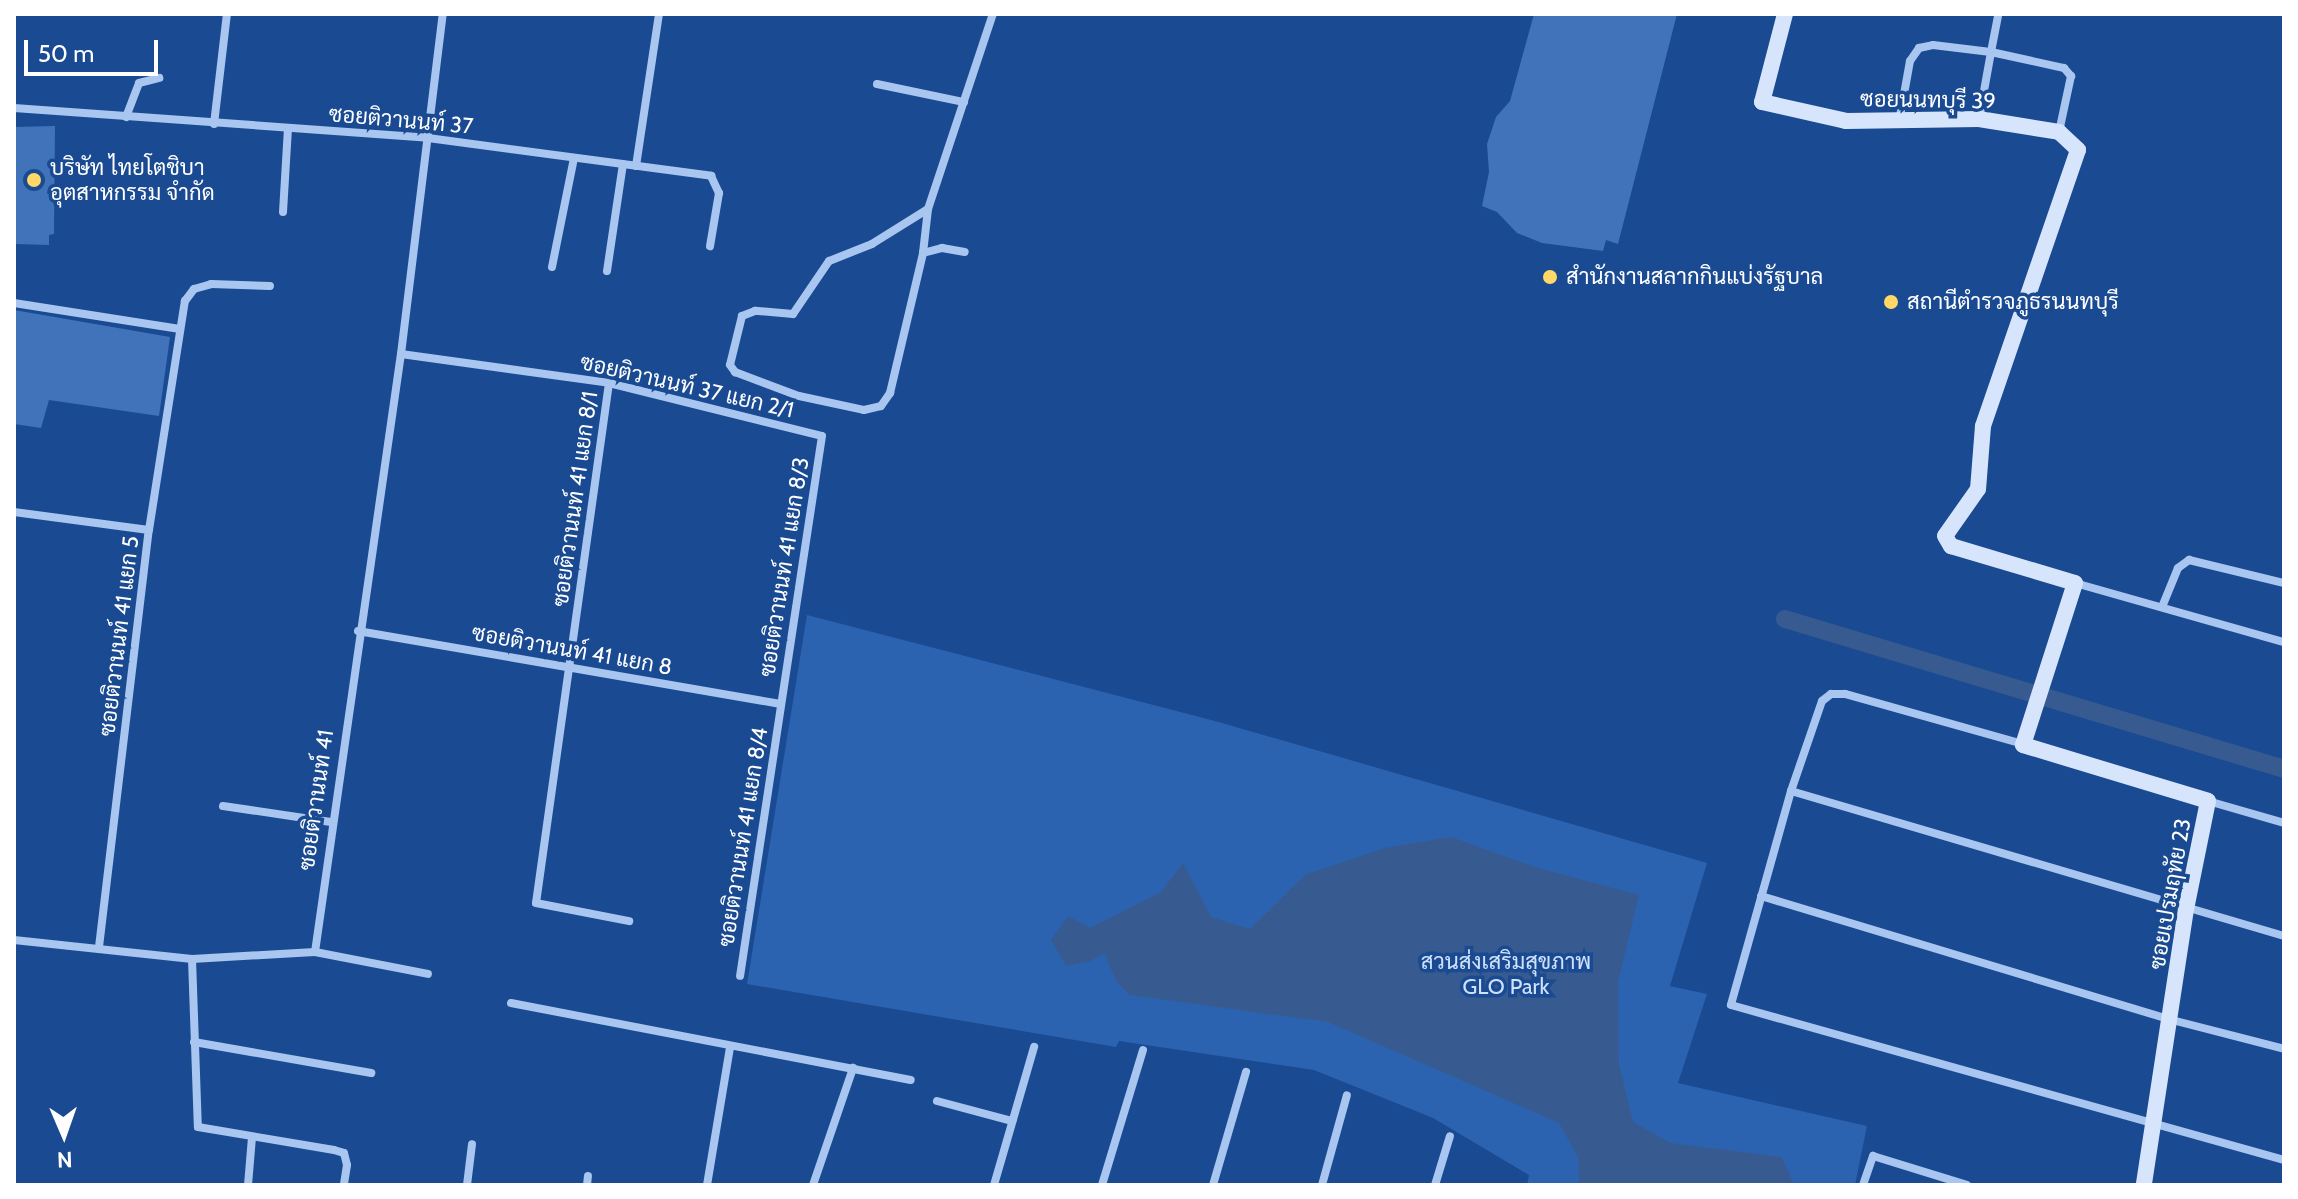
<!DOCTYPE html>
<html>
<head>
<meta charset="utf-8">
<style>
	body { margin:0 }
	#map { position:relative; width:2298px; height:1199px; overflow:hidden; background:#194a92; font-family:Cabin,Sarabun,sans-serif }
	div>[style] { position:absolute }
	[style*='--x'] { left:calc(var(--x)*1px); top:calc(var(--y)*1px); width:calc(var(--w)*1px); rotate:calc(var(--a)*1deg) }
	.green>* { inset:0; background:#2b63b1 }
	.water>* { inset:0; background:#375b90 }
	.canal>* { height:18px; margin:-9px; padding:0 9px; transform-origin:9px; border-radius:9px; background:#375b90 }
	.building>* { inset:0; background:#4173ba }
	.street>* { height:8px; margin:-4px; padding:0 4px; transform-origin:4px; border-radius:4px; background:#a8c6f0 }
	.secondary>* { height:16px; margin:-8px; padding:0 8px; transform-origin:8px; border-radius:8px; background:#d6e5fb }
	.dots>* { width:22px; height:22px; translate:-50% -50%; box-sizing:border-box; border:4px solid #194a92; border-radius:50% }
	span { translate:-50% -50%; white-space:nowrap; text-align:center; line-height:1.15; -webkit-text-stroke:7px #194a92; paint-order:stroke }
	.street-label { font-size:22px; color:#fff }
	.poi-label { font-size:22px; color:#fff }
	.left { translate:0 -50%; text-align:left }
	.park-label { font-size:22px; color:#cfe1fb }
	.frame { position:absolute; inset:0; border:16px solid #fff; pointer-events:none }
	.north { position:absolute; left:24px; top:1095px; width:80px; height:80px; -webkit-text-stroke:6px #194a92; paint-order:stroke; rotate:178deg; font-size:22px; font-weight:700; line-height:32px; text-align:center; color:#fff }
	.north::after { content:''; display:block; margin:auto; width:28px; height:36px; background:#fff; clip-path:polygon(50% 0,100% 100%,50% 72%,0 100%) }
	.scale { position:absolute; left:24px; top:40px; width:134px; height:36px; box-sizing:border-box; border:4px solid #fff; border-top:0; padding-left:10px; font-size:24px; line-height:28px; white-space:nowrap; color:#fff; -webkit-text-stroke:6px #194a92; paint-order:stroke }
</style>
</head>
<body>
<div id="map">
	<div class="green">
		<div style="clip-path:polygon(807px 615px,1215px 721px,1707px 863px,1670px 986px,1707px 994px,1678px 1083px,1867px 1126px,1855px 1185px,1527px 1185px,1529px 1175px,1433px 1118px,1314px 1070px,1119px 1041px,1116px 1047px,747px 984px)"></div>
	</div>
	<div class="water">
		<div style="clip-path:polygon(1451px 837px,1535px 867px,1639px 895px,1618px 982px,1619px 1064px,1633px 1122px,1671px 1143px,1782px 1157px,1794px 1185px,1579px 1185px,1578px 1157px,1559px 1123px,1328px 1022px,1129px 995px,1116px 981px,1104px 953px,1089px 962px,1066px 966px,1051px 940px,1068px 916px,1090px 928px,1161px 892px,1183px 863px,1211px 917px,1250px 929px,1305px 875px,1384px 848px)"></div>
	</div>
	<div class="canal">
		<div style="--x:1785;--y:619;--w:521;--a:16.73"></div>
	</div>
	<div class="building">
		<div style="clip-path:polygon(1534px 14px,1677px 14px,1618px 244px,1606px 240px,1603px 251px,1542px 243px,1517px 233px,1497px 212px,1482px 206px,1489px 172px,1487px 144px,1496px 117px,1510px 101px)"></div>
		<div style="clip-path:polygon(55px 126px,54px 234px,49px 235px,49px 245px,14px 244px,14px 127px)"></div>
		<div style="clip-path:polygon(14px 310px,170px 337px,159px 416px,49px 400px,41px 428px,14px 424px)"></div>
	</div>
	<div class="street">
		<div style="--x:1998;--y:16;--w:37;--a:101"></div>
		<div style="--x:1991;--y:52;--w:75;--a:12.4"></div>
		<div style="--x:2064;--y:68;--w:11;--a:49"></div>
		<div style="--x:2071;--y:76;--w:57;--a:102.1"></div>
		<div style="--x:877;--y:84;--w:89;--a:11.7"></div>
		<div style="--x:14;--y:108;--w:415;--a:4.1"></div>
		<div style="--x:428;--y:138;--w:286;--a:7.6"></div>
		<div style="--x:711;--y:176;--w:19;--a:65"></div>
		<div style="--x:719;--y:193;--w:54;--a:99.6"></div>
		<div style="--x:126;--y:117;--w:36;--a:-69"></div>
		<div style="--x:139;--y:83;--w:21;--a:-14"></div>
		<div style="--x:1899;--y:122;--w:62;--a:-79.8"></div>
		<div style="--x:1910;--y:61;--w:16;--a:-55"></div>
		<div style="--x:1919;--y:48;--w:14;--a:-12"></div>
		<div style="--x:1933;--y:45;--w:58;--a:6.9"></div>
		<div style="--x:1991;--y:52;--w:68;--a:100.2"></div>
		<div style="--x:214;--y:124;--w:111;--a:-83.3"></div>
		<div style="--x:636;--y:166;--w:154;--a:-81.4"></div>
		<div style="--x:928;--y:209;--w:66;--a:148"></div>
		<div style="--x:872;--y:244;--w:46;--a:158.4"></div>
		<div style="--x:829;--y:261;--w:64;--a:124.2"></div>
		<div style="--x:793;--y:314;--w:38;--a:-175"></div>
		<div style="--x:755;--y:311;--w:14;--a:159"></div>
		<div style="--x:742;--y:316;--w:50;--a:103.8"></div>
		<div style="--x:730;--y:365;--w:9;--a:54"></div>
		<div style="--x:735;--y:372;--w:68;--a:20.6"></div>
		<div style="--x:799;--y:396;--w:66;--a:12.2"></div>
		<div style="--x:864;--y:410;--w:17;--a:-13"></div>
		<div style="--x:881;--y:406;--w:16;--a:-55"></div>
		<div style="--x:890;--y:393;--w:144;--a:-76.7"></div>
		<div style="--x:923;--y:253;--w:20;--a:-15"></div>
		<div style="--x:942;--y:248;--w:23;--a:10"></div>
		<div style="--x:283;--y:212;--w:83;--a:-86.6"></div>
		<div style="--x:923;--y:253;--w:44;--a:-83.5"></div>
		<div style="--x:928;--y:209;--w:206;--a:-71.6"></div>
		<div style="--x:552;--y:267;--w:111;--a:-78.6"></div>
		<div style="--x:607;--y:271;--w:108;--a:-81.5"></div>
		<div style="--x:14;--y:303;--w:168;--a:8.9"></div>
		<div style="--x:401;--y:354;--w:210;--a:7.9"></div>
		<div style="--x:609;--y:383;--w:219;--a:14"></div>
		<div style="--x:822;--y:436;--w:546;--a:98.63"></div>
		<div style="--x:609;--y:383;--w:525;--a:97.99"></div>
		<div style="--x:536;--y:903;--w:95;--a:11"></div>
		<div style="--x:14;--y:512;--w:136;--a:7.6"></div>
		<div style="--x:2075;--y:583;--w:217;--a:15.8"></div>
		<div style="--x:2162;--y:607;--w:42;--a:-67.7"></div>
		<div style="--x:2178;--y:568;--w:14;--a:-36"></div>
		<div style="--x:2189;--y:560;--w:98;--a:13.6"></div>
		<div style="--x:358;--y:631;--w:429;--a:9.8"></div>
		<div style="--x:2023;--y:744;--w:185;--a:-164.3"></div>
		<div style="--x:1845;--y:694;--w:14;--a:180"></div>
		<div style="--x:1831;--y:694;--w:11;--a:142"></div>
		<div style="--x:1822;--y:701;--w:95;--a:109"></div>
		<div style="--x:1791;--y:791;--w:222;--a:105.7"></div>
		<div style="--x:1731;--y:1005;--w:574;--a:15.66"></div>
		<div style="--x:1791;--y:791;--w:514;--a:16.39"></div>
		<div style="--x:2208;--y:801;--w:79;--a:16.1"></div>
		<div style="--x:223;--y:806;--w:109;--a:8.4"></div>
		<div style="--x:1761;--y:896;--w:429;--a:16.8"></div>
		<div style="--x:2172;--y:1020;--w:113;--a:14.4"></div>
		<div style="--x:14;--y:940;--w:179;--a:6.1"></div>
		<div style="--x:192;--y:959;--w:123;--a:-3.3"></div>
		<div style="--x:315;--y:952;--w:115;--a:11"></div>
		<div style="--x:99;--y:947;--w:420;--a:-83.2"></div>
		<div style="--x:149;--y:530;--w:232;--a:-81.1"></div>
		<div style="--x:185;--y:301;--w:15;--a:-53"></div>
		<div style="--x:194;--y:289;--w:18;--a:-16"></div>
		<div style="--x:211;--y:284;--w:59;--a:1.9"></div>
		<div style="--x:315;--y:952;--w:604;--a:-81.82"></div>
		<div style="--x:401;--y:354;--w:343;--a:-83"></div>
		<div style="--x:192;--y:959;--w:168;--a:88"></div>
		<div style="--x:198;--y:1127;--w:138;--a:9.6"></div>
		<div style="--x:334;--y:1150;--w:10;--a:17"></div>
		<div style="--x:344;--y:1153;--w:12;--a:76"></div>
		<div style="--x:347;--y:1165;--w:20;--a:99"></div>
		<div style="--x:511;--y:1003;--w:407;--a:10.9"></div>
		<div style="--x:194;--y:1042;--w:180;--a:9.9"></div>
		<div style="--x:937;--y:1101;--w:78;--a:14.9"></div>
		<div style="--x:248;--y:1185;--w:48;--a:-85.2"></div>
		<div style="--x:467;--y:1185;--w:41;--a:-83"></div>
		<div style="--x:587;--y:1185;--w:9;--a:-84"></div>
		<div style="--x:707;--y:1185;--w:140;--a:-80.5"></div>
		<div style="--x:813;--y:1185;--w:124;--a:-71.1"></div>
		<div style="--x:994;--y:1185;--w:144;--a:-73.8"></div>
		<div style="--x:1102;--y:1185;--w:141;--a:-73.1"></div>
		<div style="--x:1213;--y:1185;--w:118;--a:-73.7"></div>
		<div style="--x:1322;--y:1185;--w:93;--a:-74.5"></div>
		<div style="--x:1435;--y:1185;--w:51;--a:-73"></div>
		<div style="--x:1863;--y:1185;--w:31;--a:-71"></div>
		<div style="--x:1873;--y:1156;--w:98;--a:17.1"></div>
	</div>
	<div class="secondary">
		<div style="--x:1785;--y:14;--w:91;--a:104.6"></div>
		<div style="--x:1762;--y:102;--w:86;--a:12.7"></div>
		<div style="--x:1846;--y:121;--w:133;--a:-0.9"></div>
		<div style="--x:1979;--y:119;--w:81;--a:9.2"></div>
		<div style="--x:2059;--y:132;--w:26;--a:43"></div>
		<div style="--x:2078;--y:150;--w:292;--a:109"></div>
		<div style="--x:1983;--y:426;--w:63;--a:94.5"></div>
		<div style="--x:1978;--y:489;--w:57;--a:125.1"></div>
		<div style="--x:1945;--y:536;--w:12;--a:59"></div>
		<div style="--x:1951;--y:546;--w:129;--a:16.6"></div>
		<div style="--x:2075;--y:583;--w:170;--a:107.8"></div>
		<div style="--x:2023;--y:745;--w:193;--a:16.8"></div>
		<div style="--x:2208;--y:801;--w:110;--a:101.5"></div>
		<div style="--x:2186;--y:909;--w:279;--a:98.7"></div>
	</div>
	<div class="dots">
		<div style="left:34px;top:180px;background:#ffd867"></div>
		<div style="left:1550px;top:277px;background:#ffd867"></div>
		<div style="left:1891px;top:302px;background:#ffd867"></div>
	</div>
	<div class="street-label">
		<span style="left:1928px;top:100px;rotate:1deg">ซอยนนทบุรี 39</span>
		<span style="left:401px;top:120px;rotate:5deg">ซอยติวานนท์ 37</span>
		<span style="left:687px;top:386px;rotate:13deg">ซอยติวานนท์ 37 แยก 2/1</span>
		<span style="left:575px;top:499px;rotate:-82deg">ซอยติวานนท์ 41 แยก 8/1</span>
		<span style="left:784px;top:567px;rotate:-81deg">ซอยติวานนท์ 41 แยก 8/3</span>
		<span style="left:119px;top:636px;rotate:-83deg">ซอยติวานนท์ 41 แยก 5</span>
		<span style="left:572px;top:650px;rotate:10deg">ซอยติวานนท์ 41 แยก 8</span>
		<span style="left:316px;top:800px;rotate:-82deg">ซอยติวานนท์ 41</span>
		<span style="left:743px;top:837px;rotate:-81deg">ซอยติวานนท์ 41 แยก 8/4</span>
		<span style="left:2170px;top:894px;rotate:-80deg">ซอยเปรมฤทัย 23</span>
	</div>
	<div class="poi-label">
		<span class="left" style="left:50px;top:180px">บริษัท ไทยโตชิบา<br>อุตสาหกรรม จำกัด</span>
		<span class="left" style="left:1566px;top:277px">สำนักงานสลากกินแบ่งรัฐบาล</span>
		<span class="left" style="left:1907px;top:302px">สถานีตำรวจภูธรนนทบุรี</span>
	</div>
	<div class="park-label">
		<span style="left:1506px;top:974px">สวนส่งเสริมสุขภาพ<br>GLO Park</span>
	</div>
	<div class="frame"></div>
	<div class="north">N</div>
	<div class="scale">50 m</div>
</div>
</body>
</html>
